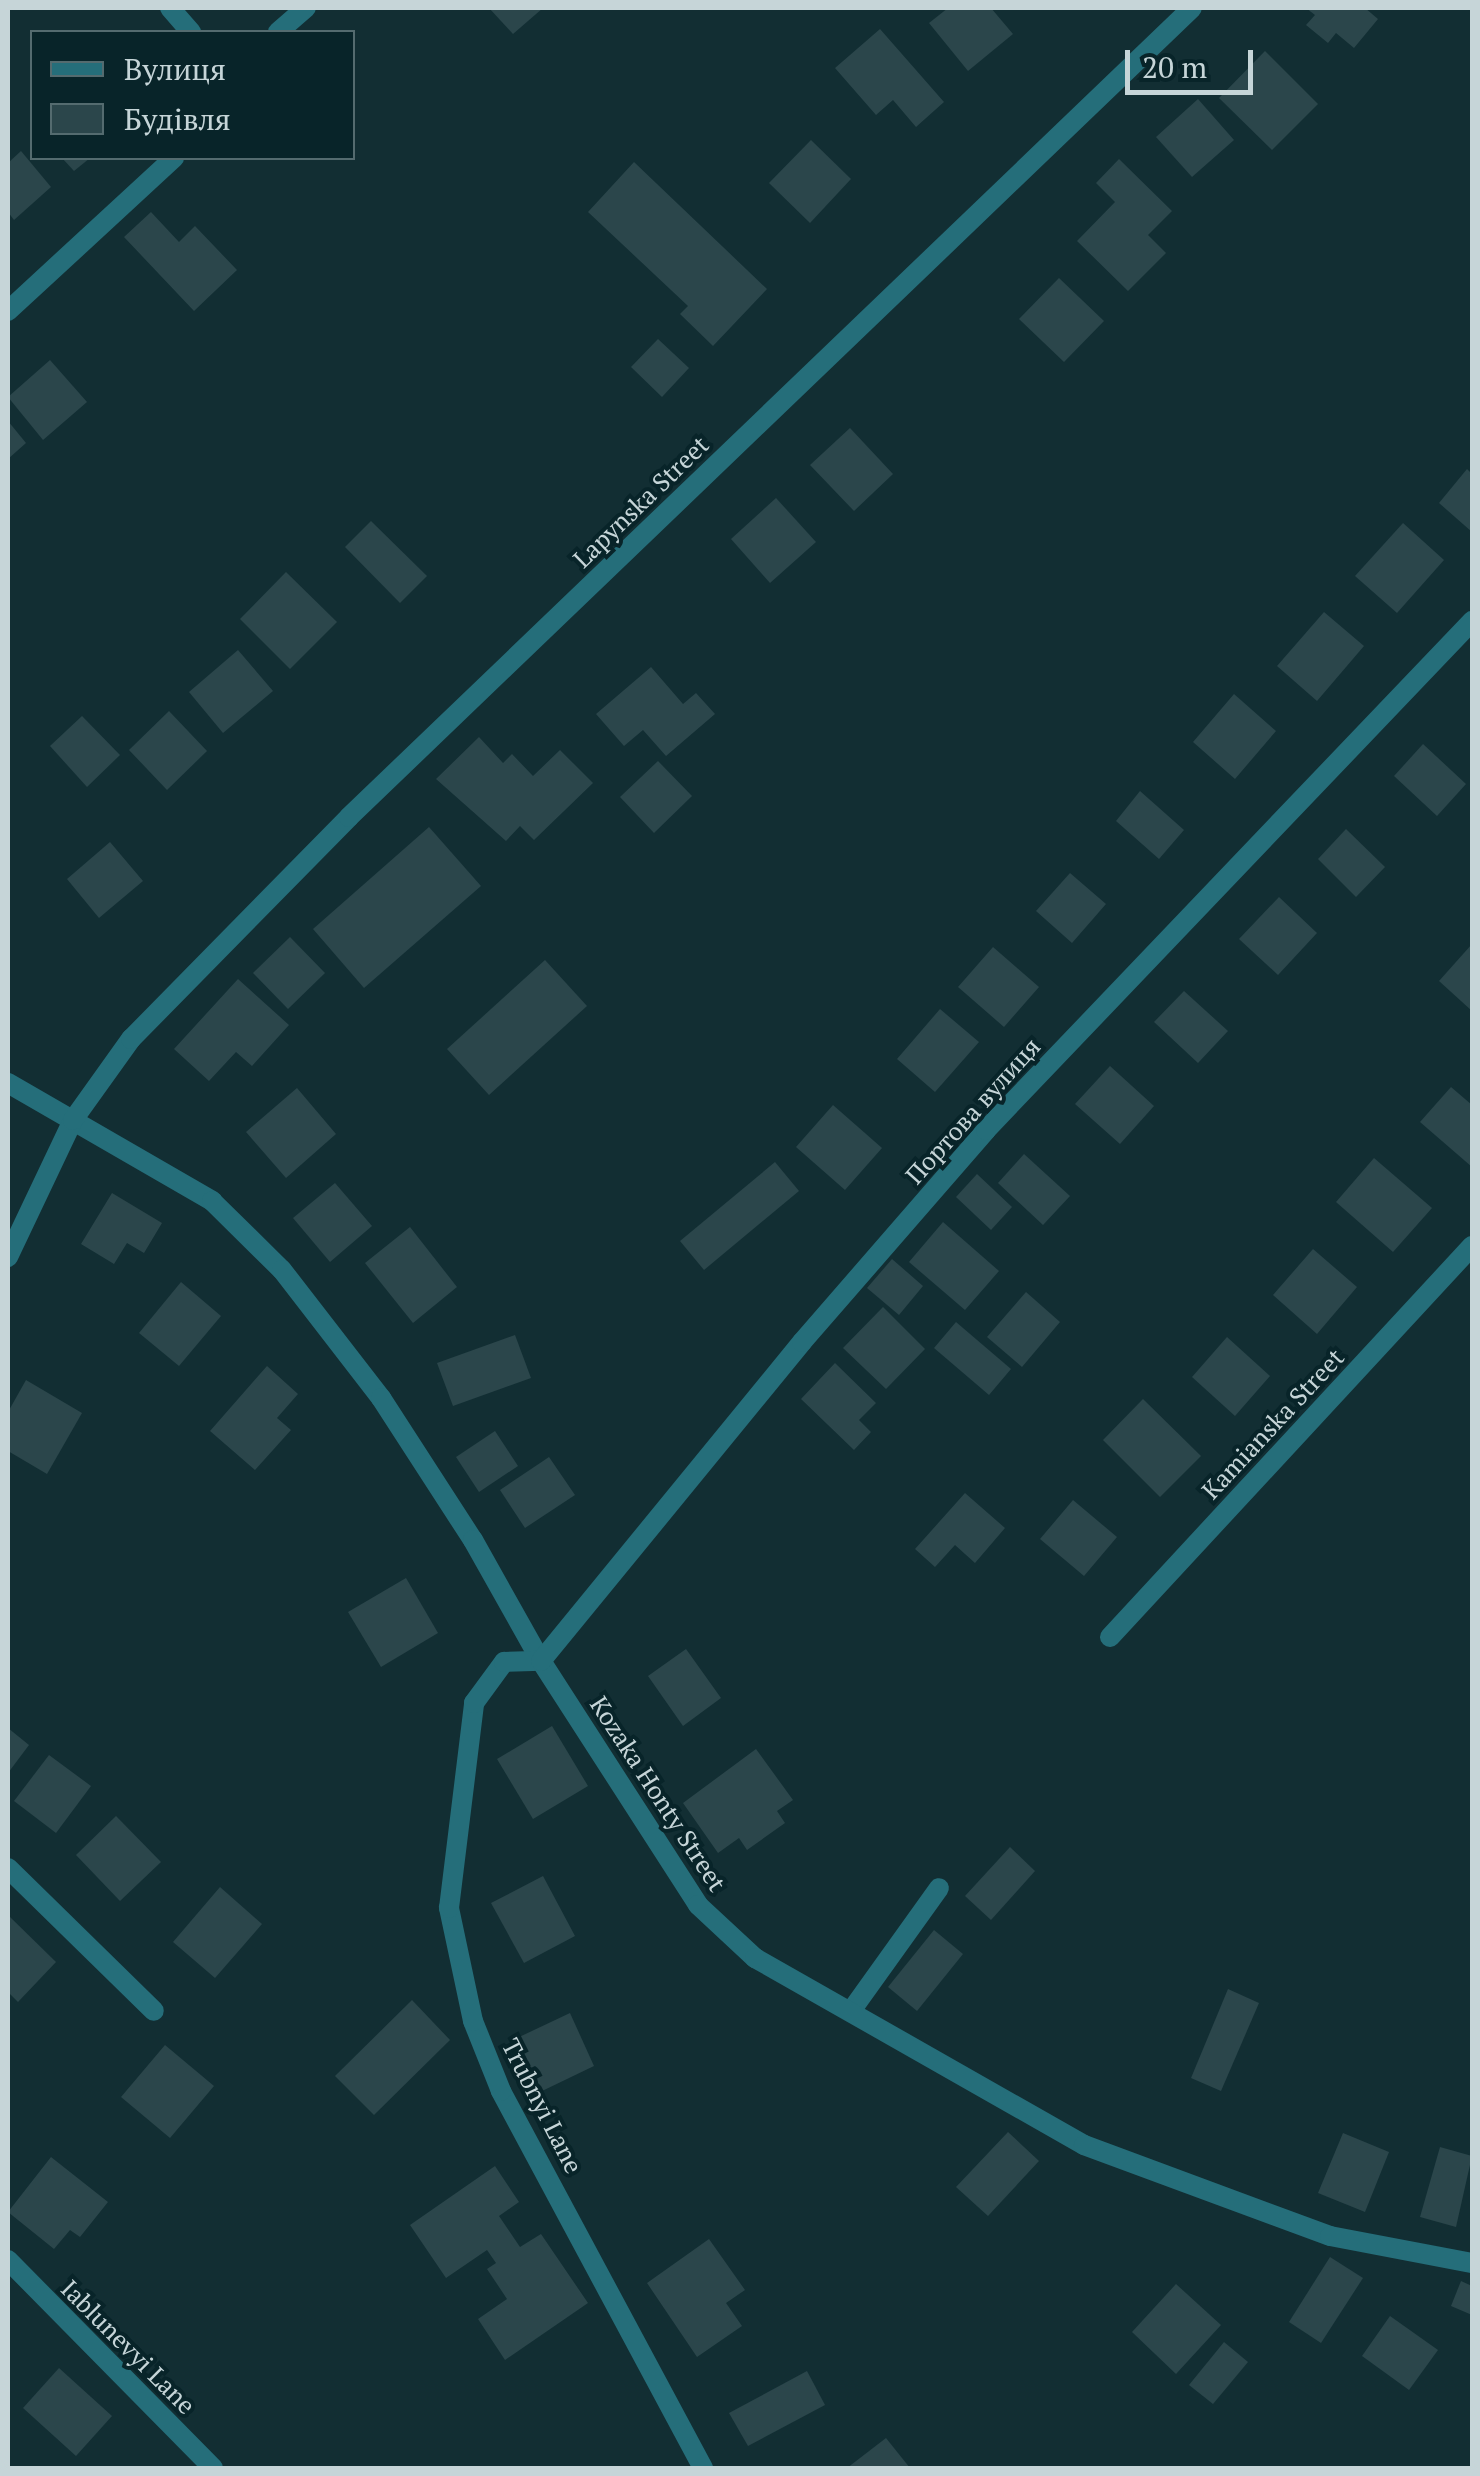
<!DOCTYPE html>
<html>
<head>
<meta charset="utf-8">
<style>
	body { margin:0 }
	#map { position:relative; width:1480px; height:2476px; overflow:hidden; background:#122e33; font-family:"PT Serif",serif }
	div>[style] { position:absolute }
	[style*='--x'] { left:calc(var(--x)*1px); top:calc(var(--y)*1px); width:calc(var(--w)*1px); rotate:calc(var(--a)*1deg) }
	.building>* { inset:0; background:#2b464b }
	.lane>* { height:20px; margin:-10px; padding:0 10px; transform-origin:10px; border-radius:10px; background:#256e7a }
	.street>* { height:20px; margin:-10px; padding:0 10px; transform-origin:10px; border-radius:10px; background:#256e7a }
	span { translate:-50% -50%; white-space:nowrap; text-align:center; line-height:1.15; -webkit-text-stroke:8px #082429; paint-order:stroke }
	.street-label { font-size:25px; color:#c6d5d8 }
	.frame { position:absolute; inset:0; border:10px solid #c6d5d8; pointer-events:none }
	.legend { position:absolute; left:30px; top:30px; width:325px; height:130px; box-sizing:border-box; background:#082429; border:2px solid #546b6f; margin:0; padding:12px 18px; list-style:none; font-size:30px; color:#c6d5d8 }
	.legend li { display:flex; align-items:center; gap:20px; height:50px }
	.legend b { width:50px; border:2px solid #546b6f }
	.scale { position:absolute; left:1125px; top:50px; width:128px; height:45px; box-sizing:border-box; border:5px solid #c6d5d8; border-top:0; padding-left:12px; font-size:30px; line-height:35px; white-space:nowrap; color:#c6d5d8; -webkit-text-stroke:8px #082429; paint-order:stroke }
</style>
</head>
<body>
<div id="map">
	<div class="building">
		<div style="clip-path:polygon(489px 8px,543px 8px,513px 34px)"></div>
		<div style="clip-path:polygon(948px 8px,991px 8px,1013px 34px,968px 71px,929px 23px)"></div>
		<div style="clip-path:polygon(1306px 8px,1365px 8px,1378px 19px,1354px 48px,1336px 33px,1328px 43px,1306px 25px,1315px 15px)"></div>
		<div style="clip-path:polygon(880px 29px,944px 102px,916px 127px,893px 100px,876px 115px,835px 68px)"></div>
		<div style="clip-path:polygon(1265px 51px,1318px 104px,1272px 150px,1219px 98px)"></div>
		<div style="clip-path:polygon(1198px 99px,1234px 140px,1192px 177px,1156px 137px)"></div>
		<div style="clip-path:polygon(811px 140px,851px 179px,810px 223px,769px 183px)"></div>
		<div style="clip-path:polygon(21px 151px,51px 187px,14px 220px,8px 212px,8px 163px)"></div>
		<div style="clip-path:polygon(62px 158px,90px 158px,74px 171px)"></div>
		<div style="clip-path:polygon(1119px 159px,1172px 211px,1148px 235px,1166px 253px,1128px 291px,1077px 241px,1115px 202px,1096px 183px)"></div>
		<div style="clip-path:polygon(634px 162px,767px 289px,713px 346px,680px 314px,688px 306px,588px 212px)"></div>
		<div style="clip-path:polygon(151px 212px,179px 242px,195px 226px,237px 270px,194px 311px,124px 237px)"></div>
		<div style="clip-path:polygon(1059px 278px,1104px 321px,1064px 362px,1019px 319px)"></div>
		<div style="clip-path:polygon(658px 339px,689px 368px,662px 397px,631px 367px)"></div>
		<div style="clip-path:polygon(50px 360px,87px 402px,43px 440px,8px 397px)"></div>
		<div style="clip-path:polygon(8px 421px,26px 443px,8px 459px)"></div>
		<div style="clip-path:polygon(850px 428px,893px 474px,854px 511px,810px 465px)"></div>
		<div style="clip-path:polygon(1467px 469px,1472px 474px,1472px 532px,1439px 503px)"></div>
		<div style="clip-path:polygon(776px 498px,816px 542px,770px 583px,731px 539px)"></div>
		<div style="clip-path:polygon(371px 521px,427px 576px,400px 603px,345px 547px)"></div>
		<div style="clip-path:polygon(1403px 523px,1444px 560px,1397px 613px,1355px 576px)"></div>
		<div style="clip-path:polygon(286px 572px,337px 622px,290px 669px,240px 619px)"></div>
		<div style="clip-path:polygon(1324px 612px,1364px 646px,1317px 701px,1277px 666px)"></div>
		<div style="clip-path:polygon(238px 650px,273px 691px,223px 733px,189px 692px)"></div>
		<div style="clip-path:polygon(651px 667px,683px 704px,696px 693px,715px 714px,666px 756px,643px 730px,624px 746px,596px 714px)"></div>
		<div style="clip-path:polygon(1234px 694px,1276px 731px,1235px 779px,1193px 742px)"></div>
		<div style="clip-path:polygon(169px 711px,207px 751px,167px 790px,129px 750px)"></div>
		<div style="clip-path:polygon(82px 716px,120px 755px,87px 787px,50px 746px)"></div>
		<div style="clip-path:polygon(479px 737px,503px 763px,512px 754px,533px 776px,560px 750px,593px 783px,534px 840px,520px 826px,506px 841px,436px 779px)"></div>
		<div style="clip-path:polygon(1423px 744px,1466px 784px,1437px 816px,1394px 776px)"></div>
		<div style="clip-path:polygon(658px 761px,692px 796px,654px 833px,620px 797px)"></div>
		<div style="clip-path:polygon(1140px 791px,1184px 830px,1159px 859px,1116px 821px)"></div>
		<div style="clip-path:polygon(429px 827px,481px 886px,364px 988px,313px 929px)"></div>
		<div style="clip-path:polygon(1346px 829px,1385px 867px,1356px 897px,1318px 859px)"></div>
		<div style="clip-path:polygon(110px 842px,143px 881px,99px 918px,67px 879px)"></div>
		<div style="clip-path:polygon(1070px 873px,1106px 904px,1072px 943px,1036px 911px)"></div>
		<div style="clip-path:polygon(1279px 897px,1317px 933px,1278px 975px,1239px 939px)"></div>
		<div style="clip-path:polygon(290px 937px,325px 973px,288px 1009px,253px 973px)"></div>
		<div style="clip-path:polygon(1472px 944px,1472px 1011px,1439px 981px)"></div>
		<div style="clip-path:polygon(993px 947px,1039px 987px,1004px 1027px,958px 987px)"></div>
		<div style="clip-path:polygon(545px 960px,587px 1006px,489px 1095px,447px 1049px)"></div>
		<div style="clip-path:polygon(238px 979px,289px 1025px,252px 1066px,236px 1052px,209px 1081px,174px 1049px)"></div>
		<div style="clip-path:polygon(1184px 991px,1228px 1031px,1198px 1063px,1154px 1022px)"></div>
		<div style="clip-path:polygon(940px 1009px,979px 1042px,935px 1092px,897px 1059px)"></div>
		<div style="clip-path:polygon(1110px 1066px,1154px 1106px,1120px 1144px,1075px 1104px)"></div>
		<div style="clip-path:polygon(1451px 1087px,1472px 1105px,1472px 1167px,1420px 1122px)"></div>
		<div style="clip-path:polygon(297px 1088px,336px 1134px,286px 1178px,246px 1132px)"></div>
		<div style="clip-path:polygon(833px 1105px,882px 1148px,845px 1190px,796px 1147px)"></div>
		<div style="clip-path:polygon(1024px 1154px,1070px 1196px,1043px 1225px,998px 1183px)"></div>
		<div style="clip-path:polygon(1374px 1158px,1432px 1208px,1393px 1252px,1336px 1202px)"></div>
		<div style="clip-path:polygon(775px 1162px,799px 1191px,704px 1270px,680px 1241px)"></div>
		<div style="clip-path:polygon(977px 1174px,1012px 1207px,991px 1230px,956px 1197px)"></div>
		<div style="clip-path:polygon(335px 1183px,372px 1226px,330px 1262px,293px 1218px)"></div>
		<div style="clip-path:polygon(112px 1193px,162px 1223px,144px 1253px,127px 1243px,114px 1264px,81px 1244px)"></div>
		<div style="clip-path:polygon(943px 1222px,999px 1271px,965px 1310px,909px 1262px)"></div>
		<div style="clip-path:polygon(410px 1227px,457px 1287px,413px 1323px,365px 1263px)"></div>
		<div style="clip-path:polygon(1313px 1249px,1357px 1287px,1317px 1334px,1273px 1295px)"></div>
		<div style="clip-path:polygon(892px 1259px,923px 1286px,899px 1315px,867px 1288px)"></div>
		<div style="clip-path:polygon(181px 1282px,221px 1316px,179px 1366px,139px 1333px)"></div>
		<div style="clip-path:polygon(1026px 1292px,1060px 1322px,1022px 1367px,987px 1337px)"></div>
		<div style="clip-path:polygon(883px 1307px,925px 1349px,886px 1389px,843px 1348px)"></div>
		<div style="clip-path:polygon(956px 1322px,1011px 1369px,989px 1395px,934px 1348px)"></div>
		<div style="clip-path:polygon(515px 1335px,531px 1378px,453px 1406px,437px 1363px)"></div>
		<div style="clip-path:polygon(1227px 1337px,1270px 1376px,1235px 1416px,1192px 1377px)"></div>
		<div style="clip-path:polygon(835px 1363px,876px 1403px,859px 1420px,871px 1432px,854px 1450px,801px 1399px)"></div>
		<div style="clip-path:polygon(267px 1366px,298px 1394px,277px 1418px,291px 1430px,255px 1470px,210px 1431px)"></div>
		<div style="clip-path:polygon(26px 1380px,82px 1413px,47px 1474px,8px 1451px,8px 1412px)"></div>
		<div style="clip-path:polygon(1143px 1399px,1201px 1456px,1160px 1497px,1103px 1440px)"></div>
		<div style="clip-path:polygon(495px 1431px,518px 1466px,479px 1492px,456px 1457px)"></div>
		<div style="clip-path:polygon(549px 1457px,575px 1495px,525px 1528px,500px 1490px)"></div>
		<div style="clip-path:polygon(965px 1493px,1005px 1528px,975px 1563px,955px 1545px,935px 1567px,915px 1549px)"></div>
		<div style="clip-path:polygon(1073px 1500px,1117px 1537px,1084px 1576px,1040px 1539px)"></div>
		<div style="clip-path:polygon(406px 1578px,438px 1633px,381px 1667px,348px 1612px)"></div>
		<div style="clip-path:polygon(686px 1649px,721px 1698px,683px 1726px,648px 1676px)"></div>
		<div style="clip-path:polygon(552px 1726px,588px 1786px,533px 1819px,497px 1759px)"></div>
		<div style="clip-path:polygon(8px 1728px,29px 1745px,8px 1773px)"></div>
		<div style="clip-path:polygon(756px 1749px,793px 1800px,777px 1811px,785px 1823px,747px 1850px,739px 1838px,718px 1853px,683px 1803px)"></div>
		<div style="clip-path:polygon(49px 1755px,91px 1786px,56px 1833px,14px 1801px)"></div>
		<div style="clip-path:polygon(116px 1816px,161px 1862px,120px 1901px,76px 1855px)"></div>
		<div style="clip-path:polygon(1010px 1847px,1035px 1871px,991px 1920px,965px 1896px)"></div>
		<div style="clip-path:polygon(543px 1876px,575px 1936px,524px 1963px,491px 1903px)"></div>
		<div style="clip-path:polygon(220px 1887px,262px 1924px,215px 1978px,173px 1942px)"></div>
		<div style="clip-path:polygon(8px 1915px,56px 1962px,18px 2002px,8px 1992px)"></div>
		<div style="clip-path:polygon(934px 1930px,963px 1954px,917px 2011px,888px 1987px)"></div>
		<div style="clip-path:polygon(1228px 1989px,1259px 2003px,1221px 2091px,1191px 2078px)"></div>
		<div style="clip-path:polygon(412px 2000px,450px 2040px,374px 2115px,335px 2076px)"></div>
		<div style="clip-path:polygon(570px 2013px,594px 2066px,540px 2092px,515px 2039px)"></div>
		<div style="clip-path:polygon(165px 2045px,214px 2086px,170px 2138px,121px 2097px)"></div>
		<div style="clip-path:polygon(1008px 2132px,1039px 2161px,988px 2216px,956px 2187px)"></div>
		<div style="clip-path:polygon(1343px 2133px,1389px 2152px,1365px 2212px,1318px 2193px)"></div>
		<div style="clip-path:polygon(1440px 2147px,1472px 2156px,1456px 2227px,1420px 2217px)"></div>
		<div style="clip-path:polygon(51px 2157px,108px 2202px,80px 2237px,70px 2230px,54px 2249px,8px 2212px)"></div>
		<div style="clip-path:polygon(495px 2166px,519px 2202px,499px 2216px,520px 2247px,541px 2234px,588px 2303px,505px 2360px,478px 2319px,507px 2299px,487px 2269px,496px 2263px,487px 2250px,446px 2278px,410px 2225px)"></div>
		<div style="clip-path:polygon(709px 2239px,745px 2290px,726px 2303px,742px 2326px,697px 2357px,647px 2283px)"></div>
		<div style="clip-path:polygon(1330px 2257px,1363px 2278px,1321px 2343px,1289px 2322px)"></div>
		<div style="clip-path:polygon(1461px 2281px,1472px 2286px,1472px 2315px,1451px 2306px)"></div>
		<div style="clip-path:polygon(1176px 2284px,1221px 2325px,1176px 2374px,1132px 2332px)"></div>
		<div style="clip-path:polygon(1390px 2316px,1438px 2350px,1409px 2390px,1362px 2356px)"></div>
		<div style="clip-path:polygon(1224px 2342px,1248px 2362px,1213px 2404px,1189px 2385px)"></div>
		<div style="clip-path:polygon(59px 2368px,112px 2416px,76px 2456px,23px 2408px)"></div>
		<div style="clip-path:polygon(807px 2371px,825px 2405px,748px 2446px,729px 2413px)"></div>
		<div style="clip-path:polygon(886px 2438px,910px 2468px,847px 2468px)"></div>
	</div>
	<div class="lane">
		<div style="--x:851;--y:2011;--w:151;--a:-54.4"></div>
	</div>
	<div class="street">
		<div style="--x:170;--y:8;--w:32;--a:49"></div>
		<div style="--x:278;--y:32;--w:37;--a:-41"></div>
		<div style="--x:8;--y:311;--w:226;--a:-42.7"></div>
		<div style="--x:8;--y:1083;--w:236;--a:30"></div>
		<div style="--x:212;--y:1201;--w:98;--a:44.6"></div>
		<div style="--x:282;--y:1270;--w:162;--a:52.3"></div>
		<div style="--x:381;--y:1398;--w:169;--a:57.1"></div>
		<div style="--x:473;--y:1540;--w:139;--a:60.7"></div>
		<div style="--x:541;--y:1661;--w:290;--a:57.2"></div>
		<div style="--x:698;--y:1905;--w:78;--a:42.9"></div>
		<div style="--x:755;--y:1958;--w:378;--a:29.6"></div>
		<div style="--x:1084;--y:2145;--w:262;--a:20.3"></div>
		<div style="--x:1330;--y:2236;--w:145;--a:10.8"></div>
		<div style="--x:8;--y:1257;--w:152;--a:-64.6"></div>
		<div style="--x:73;--y:1120;--w:100;--a:-54.4"></div>
		<div style="--x:131;--y:1039;--w:311;--a:-45.5"></div>
		<div style="--x:349;--y:817;--w:1168;--a:-43.82"></div>
		<div style="--x:1110;--y:1637;--w:533;--a:-47.21"></div>
		<div style="--x:8;--y:1868;--w:204;--a:44.4"></div>
		<div style="--x:8;--y:2260;--w:292;--a:45.4"></div>
		<div style="--x:703;--y:2468;--w:428;--a:-118.2"></div>
		<div style="--x:501;--y:2091;--w:75;--a:-111.8"></div>
		<div style="--x:473;--y:2021;--w:116;--a:-102"></div>
		<div style="--x:449;--y:1908;--w:207;--a:-83"></div>
		<div style="--x:474;--y:1703;--w:51;--a:-53.8"></div>
		<div style="--x:504;--y:1662;--w:37;--a:-2"></div>
		<div style="--x:541;--y:1661;--w:412;--a:-50.7"></div>
		<div style="--x:802;--y:1342;--w:281;--a:-49"></div>
		<div style="--x:986;--y:1130;--w:704;--a:-46.32"></div>
	</div>
	<div class="street-label">
		<span style="left:641px;top:502px;rotate:-44deg">Lapynska Street</span>
		<span style="left:973px;top:1111px;rotate:-48deg">Портова вулиця</span>
		<span style="left:1273px;top:1424px;rotate:-47deg">Kamianska Street</span>
		<span style="left:658px;top:1794px;rotate:57deg">Kozaka Honty Street</span>
		<span style="left:542px;top:2106px;rotate:63deg">Trubnyi Lane</span>
		<span style="left:128px;top:2347px;rotate:45deg">Iablunevyi Lane</span>
	</div>
	<div class="frame"></div>
	<ul class="legend">
	<li><b style="height:12px;background:#256e7a"></b>Вулиця</li>
	<li><b style="height:28px;background:#2b464b"></b>Будівля</li>
	</ul>
	<div class="scale">20 m</div>
</div>
</body>
</html>
